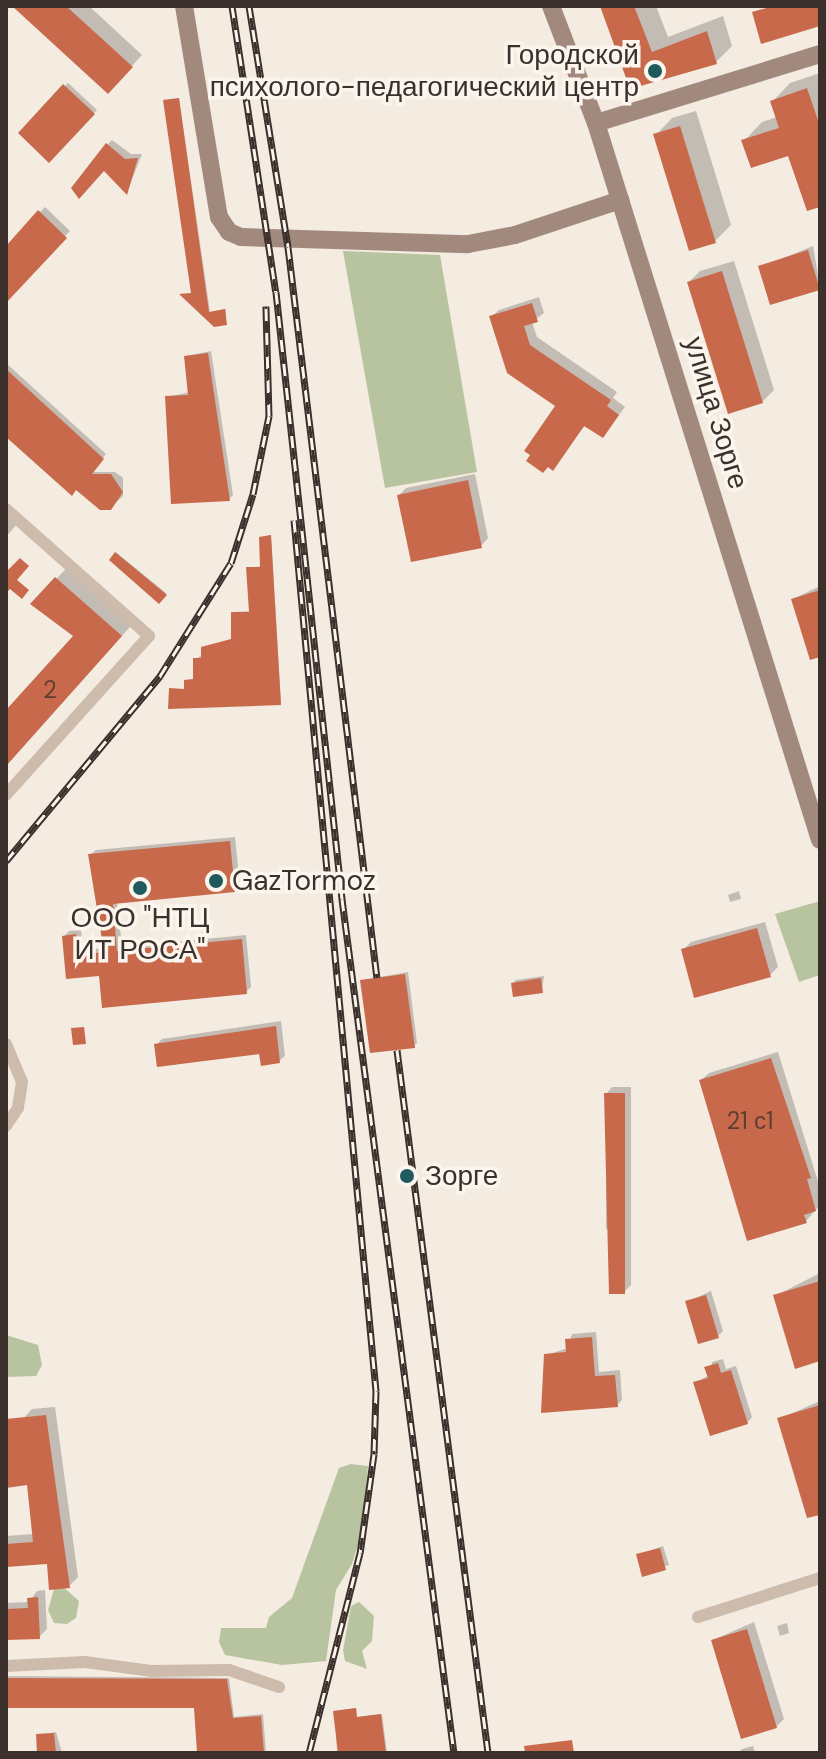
<!DOCTYPE html>
<html>
<head>
<meta charset="utf-8">
<style>
	body { margin:0 }
	#map { position:relative; width:826px; height:1759px; overflow:hidden; background:#f4ebe1; font-family:"DM Sans",sans-serif }
	div>[style] { position:absolute }
	[style*='--x'] { left:calc(var(--x)*1px); top:calc(var(--y)*1px); width:calc(var(--w)*1px); rotate:calc(var(--a)*1deg) }
	.green>* { inset:0; background:#b8c4a0 }
	.shadow>* { inset:0; background:#0003 }
	.building>* { inset:0; background:#c8694b }
	.street>* { height:12px; margin:-6px; padding:0 6px; transform-origin:6px; border-radius:6px; background:#cdbbac }
	.secondary>* { height:18px; margin:-9px; padding:0 9px; transform-origin:9px; border-radius:9px; background:#a18a7d }
	.rail>* { height:7px; margin-top:-3.5px; transform-origin:0; background:repeating-linear-gradient(90deg,#fbf5ee 0 12px,#3b302b 0 24px); box-sizing:border-box; border-block:2px solid #3b302b }
	.dots>* { width:22px; height:22px; translate:-50% -50%; box-sizing:border-box; border:4px solid #fbf5ee; border-radius:50% }
	span { translate:-50% -50%; white-space:nowrap; text-align:center; line-height:1.15; -webkit-text-stroke:7px #fbf5ee; paint-order:stroke }
	.number-label { font-size:24px; color:#5e3e33 }
	.number-label span { -webkit-text-stroke-width:0 }
	.poi-label { font-size:28px; color:#3b302b }
	.right { translate:-100% -50%; text-align:right }
	.left { translate:0 -50%; text-align:left }
	.street-label { font-size:28px; color:#3b302b }
	.frame { position:absolute; inset:0; border:8px solid #3b302b; pointer-events:none }
</style>
</head>
<body>
<div id="map">
	<div class="green">
		<div style="clip-path:polygon(343px 251px,440px 255px,477px 472px,385px 488px)"></div>
		<div style="clip-path:polygon(820px 901px,820px 975px,799px 982px,775px 914px)"></div>
		<div style="clip-path:polygon(6px 1335px,38px 1345px,42px 1365px,36px 1376px,6px 1377px)"></div>
		<div style="clip-path:polygon(351px 1464px,368px 1466px,362px 1531px,352px 1564px,336px 1590px,326px 1661px,282px 1665px,225px 1655px,219px 1642px,221px 1628px,266px 1628px,269px 1617px,292px 1598px,339px 1468px)"></div>
		<div style="clip-path:polygon(62px 1586px,79px 1601px,76px 1618px,67px 1624px,54px 1623px,48px 1610px,54px 1589px)"></div>
		<div style="clip-path:polygon(359px 1602px,374px 1616px,372px 1641px,362px 1651px,367px 1669px,345px 1661px,343px 1650px,351px 1606px)"></div>
	</div>
	<div class="shadow">
		<div style="clip-path:polygon(15px 6px,89px 6px,142px 55px,119px 80px)"></div>
		<div style="clip-path:polygon(602px 6px,656px 6px,668px 37px,723px 16px,732px 46px,716px 62px,632px 87px)"></div>
		<div style="clip-path:polygon(820px 73px,820px 205px,789px 153px,744px 141px,762px 122px,777px 117px,772px 102px,790px 83px)"></div>
		<div style="clip-path:polygon(68px 83px,97px 110px,49px 160px,20px 133px)"></div>
		<div style="clip-path:polygon(179px 98px,210px 312px,226px 309px,226px 323px,214px 325px,193px 293px,167px 100px)"></div>
		<div style="clip-path:polygon(696px 111px,731px 225px,715px 241px,656px 135px,672px 118px)"></div>
		<div style="clip-path:polygon(112px 140px,131px 154px,142px 154px,127px 192px,107px 145px)"></div>
		<div style="clip-path:polygon(45px 207px,70px 231px,6px 300px,6px 248px)"></div>
		<div style="clip-path:polygon(813px 246px,820px 287px,772px 303px,761px 267px)"></div>
		<div style="clip-path:polygon(734px 261px,774px 390px,762px 402px,689px 282px,700px 271px)"></div>
		<div style="clip-path:polygon(539px 297px,544px 313px,532px 322px,537px 337px,617px 392px,613px 398px,625px 407px,603px 436px,586px 424px,553px 468px,558px 405px,491px 317px,499px 310px)"></div>
		<div style="clip-path:polygon(211px 351px,233px 495px,229px 499px,167px 397px,190px 392px,186px 356px)"></div>
		<div style="clip-path:polygon(6px 363px,106px 454px,93px 472px,115px 472px,123px 478px,123px 496px,110px 508px,6px 434px)"></div>
		<div style="clip-path:polygon(475px 474px,488px 538px,481px 546px,399px 495px,406px 488px)"></div>
		<div style="clip-path:polygon(6px 514px,17px 524px,6px 537px)"></div>
		<div style="clip-path:polygon(271px 535px,281px 702px,171px 689px,186px 689px,186px 681px,195px 679px,195px 659px,233px 639px,234px 612px,251px 611px,248px 568px,262px 566px,262px 537px)"></div>
		<div style="clip-path:polygon(117px 553px,166px 593px,159px 602px,112px 559px)"></div>
		<div style="clip-path:polygon(72px 563px,137px 619px,6px 766px,6px 713px,75px 635px,56px 579px)"></div>
		<div style="clip-path:polygon(820px 586px,820px 654px,793px 599px)"></div>
		<div style="clip-path:polygon(235px 837px,240px 885px,234px 891px,117px 901px,122px 947px,246px 935px,251px 987px,246px 992px,101px 974px,68px 977px,64px 936px,69px 931px,81px 930px,83px 950px,105px 948px,90px 855px,96px 850px)"></div>
		<div style="clip-path:polygon(739px 891px,741px 899px,730px 902px,728px 895px)"></div>
		<div style="clip-path:polygon(765px 922px,778px 967px,770px 975px,683px 950px,691px 942px)"></div>
		<div style="clip-path:polygon(408px 972px,417px 1043px,414px 1046px,363px 980px)"></div>
		<div style="clip-path:polygon(544px 976px,542px 991px,513px 983px,516px 980px)"></div>
		<div style="clip-path:polygon(281px 1021px,285px 1056px,279px 1061px,261px 1052px,156px 1045px,162px 1039px)"></div>
		<div style="clip-path:polygon(778px 1052px,820px 1188px,820px 1205px,806px 1221px,701px 1080px,709px 1073px)"></div>
		<div style="clip-path:polygon(612px 1087px,631px 1087px,631px 1285px,624px 1292px,611px 1229px,606px 1229px,606px 1094px)"></div>
		<div style="clip-path:polygon(820px 1273px,820px 1359px,775px 1296px)"></div>
		<div style="clip-path:polygon(711px 1291px,723px 1331px,718px 1336px,687px 1302px)"></div>
		<div style="clip-path:polygon(596px 1332px,599px 1372px,620px 1370px,622px 1400px,617px 1405px,546px 1355px,568px 1348px,572px 1334px)"></div>
		<div style="clip-path:polygon(723px 1359px,726px 1369px,736px 1366px,752px 1417px,747px 1423px,695px 1383px,709px 1375px,712px 1362px)"></div>
		<div style="clip-path:polygon(820px 1401px,820px 1512px,779px 1419px)"></div>
		<div style="clip-path:polygon(55px 1407px,78px 1577px,69px 1586px,49px 1562px,6px 1565px,6px 1536px,34px 1534px,29px 1483px,6px 1486px,6px 1437px,32px 1409px)"></div>
		<div style="clip-path:polygon(663px 1546px,669px 1565px,643px 1572px,638px 1555px)"></div>
		<div style="clip-path:polygon(45px 1590px,47px 1629px,39px 1637px,6px 1639px,6px 1603px,29px 1602px,37px 1591px)"></div>
		<div style="clip-path:polygon(754px 1622px,784px 1719px,776px 1727px,713px 1640px)"></div>
		<div style="clip-path:polygon(787px 1623px,789px 1633px,780px 1636px,777px 1626px)"></div>
		<div style="clip-path:polygon(6px 1676px,229px 1678px,234px 1717px,263px 1714px,266px 1753px,199px 1753px,195px 1706px,6px 1706px)"></div>
		<div style="clip-path:polygon(356px 1708px,357px 1717px,382px 1714px,387px 1753px,337px 1753px,335px 1711px)"></div>
		<div style="clip-path:polygon(56px 1732px,62px 1753px,39px 1753px,38px 1735px)"></div>
		<div style="clip-path:polygon(753px 1746px,755px 1753px,739px 1753px,742px 1749px)"></div>
	</div>
	<div class="building">
		<div style="clip-path:polygon(12px 6px,66px 6px,133px 67px,108px 94px)"></div>
		<div style="clip-path:polygon(600px 6px,634px 6px,652px 52px,707px 31px,717px 64px,630px 89px)"></div>
		<div style="clip-path:polygon(773px 6px,820px 6px,820px 26px,761px 44px,752px 12px)"></div>
		<div style="clip-path:polygon(63px 84px,95px 114px,49px 163px,18px 133px)"></div>
		<div style="clip-path:polygon(807px 88px,820px 126px,820px 207px,807px 211px,788px 156px,751px 168px,741px 140px,779px 128px,770px 101px)"></div>
		<div style="clip-path:polygon(179px 98px,209px 312px,225px 309px,227px 325px,214px 327px,179px 294px,191px 293px,163px 100px)"></div>
		<div style="clip-path:polygon(680px 126px,716px 243px,689px 251px,653px 134px)"></div>
		<div style="clip-path:polygon(106px 143px,125px 159px,138px 158px,127px 195px,104px 171px,79px 199px,71px 188px)"></div>
		<div style="clip-path:polygon(38px 210px,67px 238px,6px 303px,6px 246px)"></div>
		<div style="clip-path:polygon(808px 250px,820px 290px,770px 305px,758px 266px)"></div>
		<div style="clip-path:polygon(722px 271px,763px 403px,728px 414px,687px 282px)"></div>
		<div style="clip-path:polygon(532px 303px,538px 322px,524px 326px,530px 345px,611px 400px,607px 406px,619px 415px,603px 438px,584px 426px,553px 471px,548px 467px,543px 473px,526px 461px,530px 455px,524px 451px,555px 406px,507px 373px,489px 316px)"></div>
		<div style="clip-path:polygon(208px 353px,230px 501px,171px 504px,165px 396px,188px 395px,184px 356px)"></div>
		<div style="clip-path:polygon(6px 369px,104px 459px,92px 474px,111px 474px,123px 492px,111px 510px,100px 510px,76px 490px,72px 496px,6px 437px)"></div>
		<div style="clip-path:polygon(468px 480px,482px 548px,411px 562px,397px 495px)"></div>
		<div style="clip-path:polygon(271px 535px,281px 705px,168px 709px,169px 688px,184px 689px,184px 680px,193px 679px,193px 658px,201px 658px,201px 647px,231px 639px,231px 612px,249px 612px,246px 567px,260px 567px,259px 537px)"></div>
		<div style="clip-path:polygon(115px 552px,167px 595px,159px 604px,109px 560px)"></div>
		<div style="clip-path:polygon(20px 558px,29px 566px,17px 580px,29px 590px,22px 599px,10px 589px,6px 593px,6px 572px)"></div>
		<div style="clip-path:polygon(55px 577px,122px 636px,6px 766px,6px 710px,73px 636px,30px 604px)"></div>
		<div style="clip-path:polygon(820px 590px,820px 657px,810px 660px,791px 599px)"></div>
		<div style="clip-path:polygon(230px 841px,235px 892px,113px 904px,117px 951px,242px 939px,247px 994px,102px 1008px,99px 976px,66px 979px,62px 936px,76px 934px,78px 955px,104px 952px,88px 854px)"></div>
		<div style="clip-path:polygon(757px 928px,771px 977px,694px 998px,681px 949px)"></div>
		<div style="clip-path:polygon(405px 974px,415px 1048px,370px 1053px,360px 980px)"></div>
		<div style="clip-path:polygon(541px 978px,543px 993px,513px 997px,511px 983px)"></div>
		<div style="clip-path:polygon(276px 1026px,280px 1063px,261px 1066px,259px 1054px,157px 1067px,154px 1044px)"></div>
		<div style="clip-path:polygon(84px 1027px,86px 1044px,73px 1045px,71px 1028px)"></div>
		<div style="clip-path:polygon(771px 1058px,811px 1178px,807px 1179px,816px 1211px,804px 1215px,807px 1223px,747px 1241px,699px 1080px)"></div>
		<div style="clip-path:polygon(604px 1093px,625px 1093px,625px 1294px,609px 1294px)"></div>
		<div style="clip-path:polygon(820px 1281px,820px 1361px,795px 1369px,773px 1295px)"></div>
		<div style="clip-path:polygon(706px 1295px,719px 1338px,698px 1344px,685px 1301px)"></div>
		<div style="clip-path:polygon(592px 1337px,595px 1376px,615px 1375px,618px 1407px,541px 1413px,544px 1354px,566px 1352px,565px 1339px)"></div>
		<div style="clip-path:polygon(718px 1363px,721px 1373px,731px 1370px,748px 1424px,710px 1436px,693px 1382px,708px 1378px,704px 1367px)"></div>
		<div style="clip-path:polygon(820px 1405px,820px 1515px,807px 1518px,777px 1418px)"></div>
		<div style="clip-path:polygon(46px 1415px,70px 1588px,49px 1590px,47px 1564px,6px 1567px,6px 1544px,33px 1542px,27px 1485px,6px 1488px,6px 1419px)"></div>
		<div style="clip-path:polygon(660px 1548px,666px 1570px,642px 1577px,636px 1554px)"></div>
		<div style="clip-path:polygon(38px 1597px,40px 1639px,6px 1640px,6px 1609px,28px 1608px,27px 1598px)"></div>
		<div style="clip-path:polygon(747px 1629px,777px 1728px,741px 1739px,711px 1640px)"></div>
		<div style="clip-path:polygon(6px 1678px,227px 1679px,233px 1718px,261px 1716px,264px 1753px,197px 1753px,194px 1708px,6px 1708px)"></div>
		<div style="clip-path:polygon(356px 1708px,357px 1717px,381px 1714px,386px 1753px,338px 1753px,333px 1711px)"></div>
		<div style="clip-path:polygon(54px 1733px,56px 1753px,37px 1753px,36px 1734px)"></div>
		<div style="clip-path:polygon(572px 1740px,574px 1753px,525px 1753px,524px 1746px)"></div>
	</div>
	<div class="street">
		<div style="--x:6;--y:509;--w:191;--a:41.6"></div>
		<div style="--x:149;--y:636;--w:214;--a:132"></div>
		<div style="--x:6;--y:1044;--w:41;--a:67.2"></div>
		<div style="--x:22;--y:1082;--w:26;--a:99"></div>
		<div style="--x:18;--y:1108;--w:22;--a:124"></div>
		<div style="--x:698;--y:1617;--w:128;--a:-17.7"></div>
		<div style="--x:6;--y:1666;--w:79;--a:-2.9"></div>
		<div style="--x:85;--y:1662;--w:68;--a:7.7"></div>
		<div style="--x:152;--y:1671;--w:77;--a:-0.7"></div>
		<div style="--x:229;--y:1670;--w:53;--a:18.8"></div>
	</div>
	<div class="secondary">
		<div style="--x:184;--y:6;--w:214;--a:80.6"></div>
		<div style="--x:219;--y:217;--w:18;--a:56"></div>
		<div style="--x:229;--y:232;--w:13;--a:23"></div>
		<div style="--x:241;--y:237;--w:227;--a:1.8"></div>
		<div style="--x:468;--y:244;--w:48;--a:-10.8"></div>
		<div style="--x:515;--y:235;--w:111;--a:-18.4"></div>
		<div style="--x:551;--y:6;--w:125;--a:69"></div>
		<div style="--x:596;--y:123;--w:751;--a:72.65"></div>
		<div style="--x:596;--y:123;--w:234;--a:-17.1"></div>
	</div>
	<div class="rail">
		<div style="--x:232;--y:6;--w:289;--a:81.3"></div>
		<div style="--x:276;--y:292;--w:611;--a:83.79"></div>
		<div style="--x:342;--y:899;--w:861;--a:82.53"></div>
		<div style="--x:249;--y:6;--w:244;--a:80.8"></div>
		<div style="--x:288;--y:247;--w:736;--a:83.06"></div>
		<div style="--x:294;--y:520;--w:875;--a:84.62"></div>
		<div style="--x:376;--y:1391;--w:63;--a:91.8"></div>
		<div style="--x:374;--y:1454;--w:100;--a:98"></div>
		<div style="--x:360;--y:1553;--w:206;--a:104.3"></div>
		<div style="--x:6;--y:861;--w:241;--a:-50.2"></div>
		<div style="--x:160;--y:676;--w:133;--a:-57.9"></div>
		<div style="--x:231;--y:563;--w:72;--a:-72.3"></div>
		<div style="--x:253;--y:494;--w:80;--a:-78.4"></div>
		<div style="--x:269;--y:416;--w:110;--a:-91.6"></div>
		<div style="--x:397;--y:1050;--w:709;--a:82.62"></div>
	</div>
	<div class="dots">
		<div style="left:655px;top:71px;background:#1f5a5e"></div>
		<div style="left:216px;top:881px;background:#1f5a5e"></div>
		<div style="left:140px;top:888px;background:#1f5a5e"></div>
		<div style="left:407px;top:1176px;background:#1f5a5e"></div>
	</div>
	<div class="number-label">
		<span style="left:50px;top:690px">2</span>
		<span style="left:750px;top:1121px">21 с1</span>
	</div>
	<div class="poi-label">
		<span class="right" style="left:639px;top:71px">Городской<br>психолого-педагогический центр</span>
		<span class="left" style="left:232px;top:881px">GazTormoz</span>
		<span style="left:140px;top:934px">ООО "НТЦ<br>ИТ РОСА"</span>
		<span class="left" style="left:425px;top:1176px">Зорге</span>
	</div>
	<div class="street-label">
		<span style="left:716px;top:413px;rotate:73deg">улица Зорге</span>
	</div>
	<div class="frame"></div>
</div>
</body>
</html>
